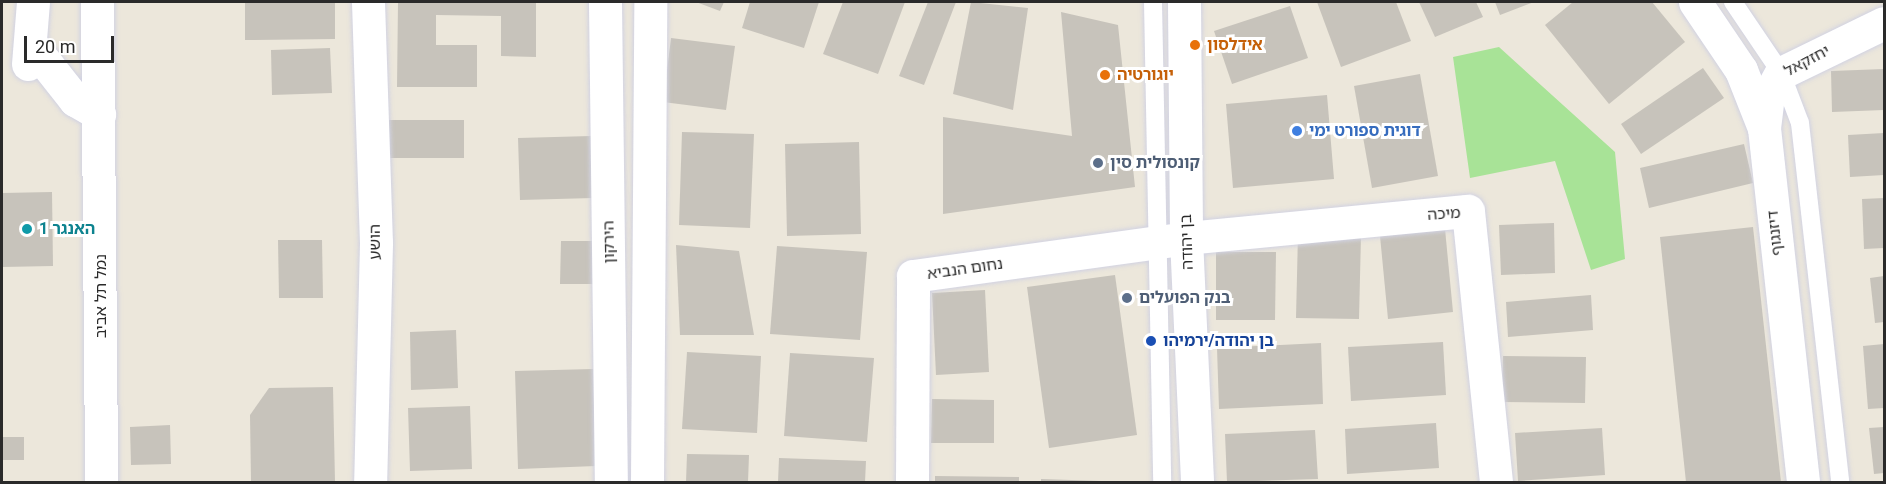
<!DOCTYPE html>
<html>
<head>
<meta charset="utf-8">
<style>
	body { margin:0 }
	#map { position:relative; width:1886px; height:484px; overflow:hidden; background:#ece7db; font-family:Roboto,"Noto Sans Hebrew",sans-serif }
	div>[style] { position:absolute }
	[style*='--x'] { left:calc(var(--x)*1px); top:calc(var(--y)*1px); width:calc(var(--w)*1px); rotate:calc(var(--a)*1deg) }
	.green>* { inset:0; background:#a8e397 }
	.building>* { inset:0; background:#c7c3bb }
	.roads { filter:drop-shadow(0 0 2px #d1d2e2) drop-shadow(0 0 2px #d1d2e2) }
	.lane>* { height:18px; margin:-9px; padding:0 9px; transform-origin:9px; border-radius:9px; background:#fff }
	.street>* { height:33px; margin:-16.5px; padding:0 16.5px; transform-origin:16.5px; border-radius:16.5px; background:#fff }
	.secondary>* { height:33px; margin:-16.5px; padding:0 16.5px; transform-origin:16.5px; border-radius:16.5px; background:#fff }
	.dots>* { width:16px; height:16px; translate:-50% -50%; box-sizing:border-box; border:3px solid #fff; border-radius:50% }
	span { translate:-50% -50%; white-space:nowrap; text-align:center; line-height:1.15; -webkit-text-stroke:6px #fff; paint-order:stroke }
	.food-label { font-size:16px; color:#c56008; font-weight:700 }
	.left { translate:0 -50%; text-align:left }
	.street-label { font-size:16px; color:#2a2a2a }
	.shop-label { font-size:16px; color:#366cbe; font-weight:700 }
	.service-label { font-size:16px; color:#4e5e75; font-weight:700 }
	.culture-label { font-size:16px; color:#0d838f; font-weight:700 }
	.transit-label { font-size:16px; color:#164399; font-weight:700 }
	.frame { position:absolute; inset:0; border:3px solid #2a2a2a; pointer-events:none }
	.scale { position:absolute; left:24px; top:36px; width:90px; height:27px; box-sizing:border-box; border:3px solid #2a2a2a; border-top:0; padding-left:8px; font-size:18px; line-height:21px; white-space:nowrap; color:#2a2a2a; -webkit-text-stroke:4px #fff; paint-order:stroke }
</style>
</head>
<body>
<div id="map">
	<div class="green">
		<div style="clip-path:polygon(1499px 47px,1615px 152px,1625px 259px,1591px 270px,1555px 161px,1470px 178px,1453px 57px)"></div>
	</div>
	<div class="building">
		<div style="clip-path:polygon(245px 2px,335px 2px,335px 39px,245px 40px)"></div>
		<div style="clip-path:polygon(398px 2px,536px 2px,536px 57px,501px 56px,501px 16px,436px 15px,436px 45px,477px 45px,477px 87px,397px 87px)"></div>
		<div style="clip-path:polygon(696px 2px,724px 2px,720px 11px)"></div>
		<div style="clip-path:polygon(750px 2px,819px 2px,804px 48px,742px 28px)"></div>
		<div style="clip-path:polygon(843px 2px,905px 2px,878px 74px,823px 54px)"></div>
		<div style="clip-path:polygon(928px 2px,956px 2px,924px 85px,899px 76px)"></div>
		<div style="clip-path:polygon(971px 2px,1028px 8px,1013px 110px,953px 94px)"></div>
		<div style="clip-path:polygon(1317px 2px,1396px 2px,1411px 41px,1341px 67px)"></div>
		<div style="clip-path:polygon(1419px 2px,1476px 2px,1483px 17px,1435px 37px)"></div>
		<div style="clip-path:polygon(1495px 2px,1534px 2px,1500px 15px)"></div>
		<div style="clip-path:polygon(1573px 2px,1652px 2px,1685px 42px,1609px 104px,1545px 25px)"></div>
		<div style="clip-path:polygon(1290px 6px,1308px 58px,1232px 84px,1214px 31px)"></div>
		<div style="clip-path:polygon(1061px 12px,1118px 25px,1135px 187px,943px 214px,943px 117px,1072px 136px)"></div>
		<div style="clip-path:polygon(671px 38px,735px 46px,726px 110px,663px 102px)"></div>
		<div style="clip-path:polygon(330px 48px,332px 93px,272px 95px,271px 50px)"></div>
		<div style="clip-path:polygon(1703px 68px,1724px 98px,1641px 154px,1621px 124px)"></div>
		<div style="clip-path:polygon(1884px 69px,1884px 110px,1832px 112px,1831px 71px)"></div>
		<div style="clip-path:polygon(1420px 74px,1438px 176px,1372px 188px,1354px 86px)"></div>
		<div style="clip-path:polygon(1327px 95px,1334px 179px,1233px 188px,1226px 104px)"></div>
		<div style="clip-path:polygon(388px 120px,464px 120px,464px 158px,388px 158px)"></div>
		<div style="clip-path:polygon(682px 132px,754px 134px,750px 228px,679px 225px)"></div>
		<div style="clip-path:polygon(1884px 133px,1884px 175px,1850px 177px,1848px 135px)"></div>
		<div style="clip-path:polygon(591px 136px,593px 198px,520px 200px,518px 138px)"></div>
		<div style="clip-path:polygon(859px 142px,861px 234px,787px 236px,785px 144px)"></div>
		<div style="clip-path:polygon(1744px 144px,1753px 183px,1649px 208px,1640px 168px)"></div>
		<div style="clip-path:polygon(52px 192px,53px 266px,2px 267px,2px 193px)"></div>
		<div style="clip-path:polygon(1884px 198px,1884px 248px,1864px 249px,1862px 199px)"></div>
		<div style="clip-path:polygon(1554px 223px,1555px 273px,1501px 275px,1499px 225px)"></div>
		<div style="clip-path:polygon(1753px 227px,1781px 482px,1686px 482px,1660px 237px)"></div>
		<div style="clip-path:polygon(1445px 229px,1453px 312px,1388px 319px,1380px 236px)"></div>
		<div style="clip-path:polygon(1298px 234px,1361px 235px,1359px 319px,1296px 318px)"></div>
		<div style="clip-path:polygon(278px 240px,322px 240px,323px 298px,279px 298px)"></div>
		<div style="clip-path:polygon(561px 241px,598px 241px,597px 284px,560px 284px)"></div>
		<div style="clip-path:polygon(676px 245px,739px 251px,754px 335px,680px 335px)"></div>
		<div style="clip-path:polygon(777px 246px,867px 252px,860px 340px,770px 334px)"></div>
		<div style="clip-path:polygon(1216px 252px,1276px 252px,1275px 320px,1216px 320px)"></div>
		<div style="clip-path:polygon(1115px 275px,1137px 435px,1049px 448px,1027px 287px)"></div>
		<div style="clip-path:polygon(1884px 276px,1884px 322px,1875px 323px,1870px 278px)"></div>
		<div style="clip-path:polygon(985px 290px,989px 372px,936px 375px,932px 293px)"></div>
		<div style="clip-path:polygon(1591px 295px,1593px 330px,1508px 337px,1506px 302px)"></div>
		<div style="clip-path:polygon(456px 330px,458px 388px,411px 390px,410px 332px)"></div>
		<div style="clip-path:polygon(1443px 342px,1446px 395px,1351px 401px,1348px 347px)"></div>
		<div style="clip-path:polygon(1321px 343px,1323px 404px,1219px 409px,1217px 348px)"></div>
		<div style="clip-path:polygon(1884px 344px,1884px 408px,1868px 409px,1863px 346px)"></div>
		<div style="clip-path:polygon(687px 352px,761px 356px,757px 433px,682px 429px)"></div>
		<div style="clip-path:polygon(790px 353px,874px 358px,867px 442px,784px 436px)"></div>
		<div style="clip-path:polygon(1503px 356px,1586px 357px,1585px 403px,1502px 402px)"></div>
		<div style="clip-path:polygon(593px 369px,596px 466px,518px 469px,515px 371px)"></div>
		<div style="clip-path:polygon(333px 387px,335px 482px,251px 482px,250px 415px,269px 388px)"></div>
		<div style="clip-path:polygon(932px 399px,994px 400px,994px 443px,931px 443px)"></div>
		<div style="clip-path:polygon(470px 406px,472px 469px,410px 471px,408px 408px)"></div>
		<div style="clip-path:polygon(1436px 423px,1439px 468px,1347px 474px,1345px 429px)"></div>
		<div style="clip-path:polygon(170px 425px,171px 464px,131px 465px,130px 427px)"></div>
		<div style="clip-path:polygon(1884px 427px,1884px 473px,1874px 474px,1869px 428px)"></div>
		<div style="clip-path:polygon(1602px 428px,1605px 475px,1518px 481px,1515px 433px)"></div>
		<div style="clip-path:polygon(1315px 430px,1318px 479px,1227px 482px,1225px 434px)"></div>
		<div style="clip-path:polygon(2px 437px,24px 437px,24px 460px,2px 460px)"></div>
		<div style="clip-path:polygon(687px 454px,749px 455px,748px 482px,686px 482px)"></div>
		<div style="clip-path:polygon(779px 458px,866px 461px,865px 482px,778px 482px)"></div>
		<div style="clip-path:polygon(935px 476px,1019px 477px,1019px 482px,935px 482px)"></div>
		<div style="clip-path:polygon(1041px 479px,1101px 481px,1101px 482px,1041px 482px)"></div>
	</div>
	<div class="roads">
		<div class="lane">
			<div style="--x:1153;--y:2;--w:480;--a:88.9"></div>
			<div style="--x:1733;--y:2;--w:86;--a:55.9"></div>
			<div style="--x:1781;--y:73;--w:53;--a:69.2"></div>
			<div style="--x:1800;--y:123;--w:361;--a:83.6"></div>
		</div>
		<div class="street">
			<div style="--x:97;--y:2;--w:480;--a:89.5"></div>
			<div style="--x:368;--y:2;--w:241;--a:88.1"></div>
			<div style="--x:376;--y:243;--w:239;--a:91.4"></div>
			<div style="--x:30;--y:43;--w:73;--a:51.7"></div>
			<div style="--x:75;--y:100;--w:28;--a:30"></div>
			<div style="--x:28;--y:64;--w:62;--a:-85.4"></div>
			<div style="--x:1764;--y:128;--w:32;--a:-83"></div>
			<div style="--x:1768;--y:96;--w:26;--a:-61"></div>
			<div style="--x:1781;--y:73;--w:114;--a:-25.9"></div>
			<div style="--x:912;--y:482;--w:206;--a:-89.7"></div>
			<div style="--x:913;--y:276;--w:276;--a:-7.9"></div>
			<div style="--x:1186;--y:238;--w:283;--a:-5.5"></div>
			<div style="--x:1468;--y:211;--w:272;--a:84.1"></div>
		</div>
		<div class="secondary">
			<div style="--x:605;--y:2;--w:480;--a:89.3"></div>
			<div style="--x:1184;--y:2;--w:236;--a:89.5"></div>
			<div style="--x:1186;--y:238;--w:244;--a:87.4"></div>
			<div style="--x:1695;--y:2;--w:82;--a:55.9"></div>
			<div style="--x:1741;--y:70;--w:62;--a:68.4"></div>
			<div style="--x:1764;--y:128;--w:356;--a:83.7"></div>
			<div style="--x:647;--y:482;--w:480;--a:-89.6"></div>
		</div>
	</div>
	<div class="dots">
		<div style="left:1195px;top:45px;background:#e8710a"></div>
		<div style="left:1105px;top:75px;background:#e8710a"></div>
		<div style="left:1297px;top:131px;background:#3f7fe0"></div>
		<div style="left:1098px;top:163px;background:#5c6f8a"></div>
		<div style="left:27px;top:229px;background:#0f9aa8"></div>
		<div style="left:1127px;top:298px;background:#5c6f8a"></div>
		<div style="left:1151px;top:341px;background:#1a4fb4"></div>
	</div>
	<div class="food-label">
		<span class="left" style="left:1207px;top:45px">אידלסון</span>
		<span class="left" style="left:1117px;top:75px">יוגורטיה</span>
	</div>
	<div class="street-label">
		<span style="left:1807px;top:61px;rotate:-28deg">יחזקאל</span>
		<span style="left:1444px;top:214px;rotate:-4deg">מיכה</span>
		<span style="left:1775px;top:233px;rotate:-96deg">דיזנגוף</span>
		<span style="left:375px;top:242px;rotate:-90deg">הושע</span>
		<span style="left:609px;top:242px;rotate:-91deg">הירקון</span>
		<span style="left:1187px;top:242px;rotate:-92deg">בן יהודה</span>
		<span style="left:965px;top:269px;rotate:-8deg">נחום הנביא</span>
		<span style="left:101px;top:296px;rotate:-90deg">נמל תל אביב</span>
	</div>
	<div class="shop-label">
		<span class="left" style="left:1309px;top:131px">דוגית ספורט ימי</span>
	</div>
	<div class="service-label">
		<span class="left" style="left:1110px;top:163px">קונסולית סין</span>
		<span class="left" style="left:1139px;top:298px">בנק הפועלים</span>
	</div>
	<div class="culture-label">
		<span class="left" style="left:39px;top:229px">האנגר 1</span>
	</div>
	<div class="transit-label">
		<span class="left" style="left:1163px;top:341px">בן יהודה/ירמיהו</span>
	</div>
	<div class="frame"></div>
	<div class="scale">20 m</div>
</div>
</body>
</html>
